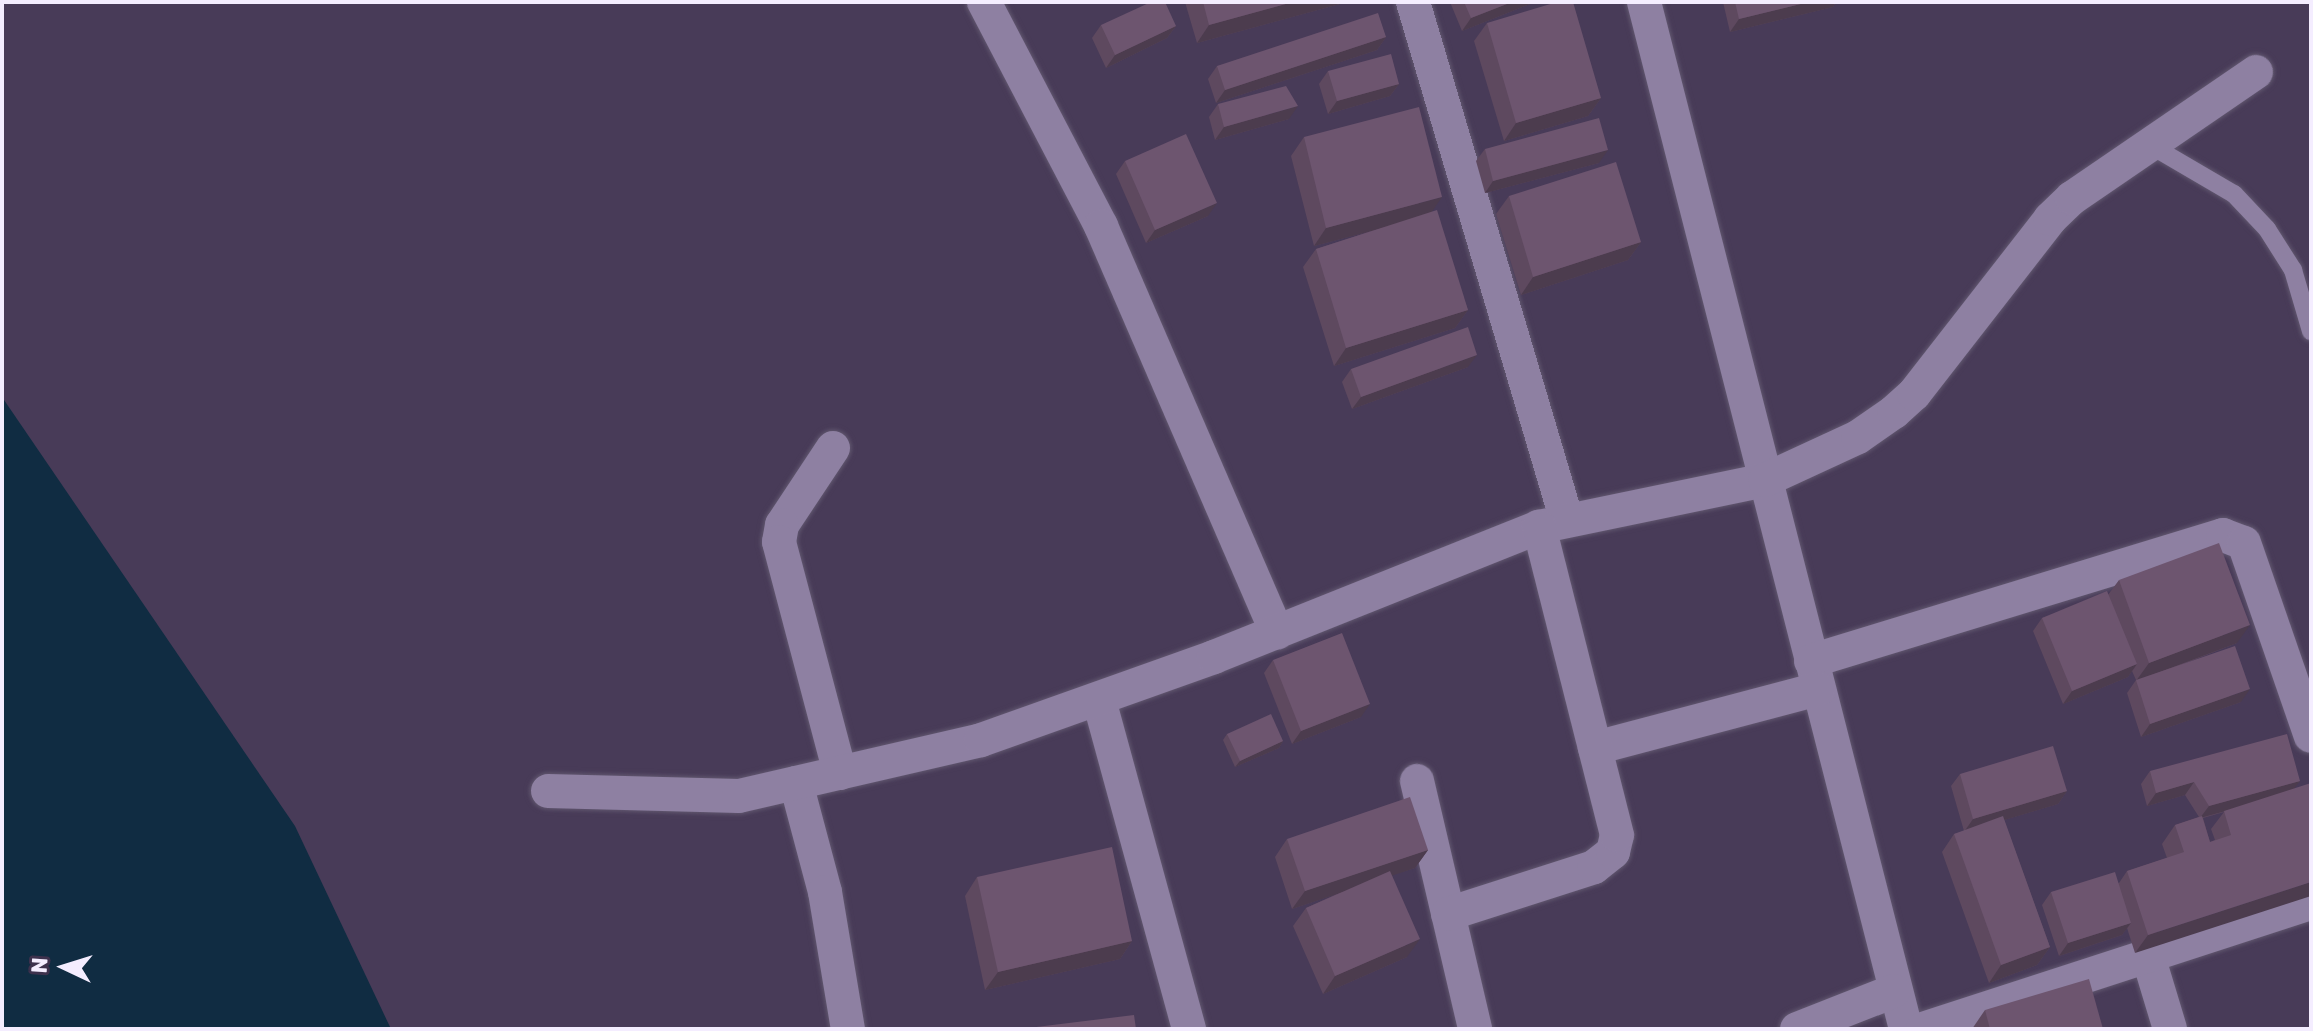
<!DOCTYPE html>
<html>
<head>
<meta charset="utf-8">
<style>
	body { margin:0 }
	#map { position:relative; width:2313px; height:1031px; overflow:hidden; background:#483b58; font-family:Rubik,sans-serif }
	div>[style] { position:absolute }
	[style*='--x'] { left:calc(var(--x)*1px); top:calc(var(--y)*1px); width:calc(var(--w)*1px); rotate:calc(var(--a)*1deg) }
	.water>* { inset:0; background:#102c42 }
	.roads { filter:drop-shadow(0 0 2px #61576f) drop-shadow(0 0 2px #61576f) }
	.service>* { height:18px; margin:-9px; padding:0 9px; transform-origin:9px; border-radius:9px; background:#8e80a2 }
	.minor>* { height:34px; margin:-17px; padding:0 17px; transform-origin:17px; border-radius:17px; background:#8e80a2 }
	.wall>* { inset:0; background:#5e495f }
	.shaded-wall>* { inset:0; background:#4c3c4e }
	.building>* { inset:0; background:#6d556f }
	span { translate:-50% -50%; white-space:nowrap; text-align:center; line-height:1.15; -webkit-text-stroke:8px #3d314d; paint-order:stroke }
	.frame { position:absolute; inset:0; border:4px solid #f4edff; pointer-events:none }
	.north { position:absolute; left:24px; top:927px; width:80px; height:80px; -webkit-text-stroke:6px #3d314d; paint-order:stroke; rotate:274deg; font-size:22px; font-weight:700; line-height:32px; text-align:center; color:#f4edff }
	.north::after { content:''; display:block; margin:auto; width:28px; height:36px; background:#f4edff; clip-path:polygon(50% 0,100% 100%,50% 72%,0 100%) }
</style>
</head>
<body>
<div id="map">
	<div class="water">
		<div style="clip-path:polygon(2px 397px,295px 826px,391px 1029px,2px 1029px)"></div>
	</div>
	<div class="roads">
		<div class="service">
			<div style="--x:2150;--y:145;--w:97;--a:30.3"></div>
			<div style="--x:2234;--y:194;--w:48;--a:46.7"></div>
			<div style="--x:2267;--y:229;--w:49;--a:57.6"></div>
			<div style="--x:2293;--y:270;--w:64;--a:73.6"></div>
		</div>
		<div class="minor">
			<div style="--x:984;--y:2;--w:253;--a:62.4"></div>
			<div style="--x:1101;--y:226;--w:443;--a:66.6"></div>
			<div style="--x:1413;--y:2;--w:541;--a:73.47"></div>
			<div style="--x:1644;--y:2;--w:1060;--a:75.69"></div>
			<div style="--x:833;--y:448;--w:92;--a:123.5"></div>
			<div style="--x:782;--y:525;--w:17;--a:100"></div>
			<div style="--x:779;--y:542;--w:239;--a:75.2"></div>
			<div style="--x:1811;--y:661;--w:431;--a:-17"></div>
			<div style="--x:2223;--y:535;--w:22;--a:21"></div>
			<div style="--x:2244;--y:543;--w:204;--a:70.9"></div>
			<div style="--x:1099;--y:700;--w:341;--a:74.7"></div>
			<div style="--x:1595;--y:748;--w:231;--a:-14.8"></div>
			<div style="--x:1417;--y:781;--w:255;--a:76.8"></div>
			<div style="--x:796;--y:783;--w:113;--a:75.1"></div>
			<div style="--x:825;--y:892;--w:139;--a:80.5"></div>
			<div style="--x:548;--y:791;--w:191;--a:1.5"></div>
			<div style="--x:739;--y:796;--w:248;--a:-13"></div>
			<div style="--x:981;--y:740;--w:247;--a:-19.6"></div>
			<div style="--x:1214;--y:657;--w:350;--a:-21.8"></div>
			<div style="--x:1539;--y:527;--w:231;--a:-11.7"></div>
			<div style="--x:1765;--y:480;--w:102;--a:-24.8"></div>
			<div style="--x:1858;--y:437;--w:44;--a:-34.8"></div>
			<div style="--x:1894;--y:412;--w:27;--a:-42"></div>
			<div style="--x:1914;--y:394;--w:222;--a:-52.1"></div>
			<div style="--x:2050;--y:219;--w:30;--a:-44"></div>
			<div style="--x:2072;--y:198;--w:223;--a:-34.4"></div>
			<div style="--x:1448;--y:914;--w:153;--a:-17.8"></div>
			<div style="--x:1594;--y:867;--w:24;--a:-38"></div>
			<div style="--x:1613;--y:852;--w:17;--a:-77"></div>
			<div style="--x:1617;--y:835;--w:318;--a:-104.2"></div>
			<div style="--x:2148;--y:956;--w:76;--a:73.2"></div>
			<div style="--x:1797;--y:1029;--w:104;--a:-21.4"></div>
			<div style="--x:1923;--y:1029;--w:408;--a:-18"></div>
		</div>
	</div>
	<div class="wall">
		<div style="clip-path:polygon(1185px 2px,1347px 2px,1197px 43px)"></div>
		<div style="clip-path:polygon(1450px 2px,1535px 2px,1462px 31px)"></div>
		<div style="clip-path:polygon(1723px 2px,1836px 2px,1833px 7px,1730px 32px)"></div>
		<div style="clip-path:polygon(1487px 23px,1601px 98px,1588px 116px,1504px 141px,1474px 41px)"></div>
		<div style="clip-path:polygon(1101px 25px,1176px 26px,1167px 38px,1106px 68px,1092px 38px)"></div>
		<div style="clip-path:polygon(1386px 37px,1377px 50px,1216px 103px,1208px 79px,1217px 66px)"></div>
		<div style="clip-path:polygon(1328px 71px,1399px 84px,1390px 96px,1328px 114px,1319px 84px)"></div>
		<div style="clip-path:polygon(1218px 104px,1289px 119px,1215px 140px,1209px 117px)"></div>
		<div style="clip-path:polygon(1304px 137px,1432px 211px,1468px 310px,1455px 328px,1334px 366px,1303px 267px,1316px 249px,1375px 230px,1314px 246px,1291px 156px)"></div>
		<div style="clip-path:polygon(1485px 149px,1599px 163px,1485px 193px,1476px 161px)"></div>
		<div style="clip-path:polygon(1125px 161px,1208px 216px,1146px 243px,1116px 174px)"></div>
		<div style="clip-path:polygon(1509px 196px,1641px 242px,1628px 260px,1521px 295px,1496px 214px)"></div>
		<div style="clip-path:polygon(1468px 367px,1352px 409px,1342px 382px,1351px 369px)"></div>
		<div style="clip-path:polygon(2119px 580px,2237px 643px,2181px 665px,2241px 702px,2141px 737px,2127px 693px,2136px 680px,2132px 671px,2128px 677px,2063px 704px,2033px 631px,2042px 618px,2108px 595px)"></div>
		<div style="clip-path:polygon(1273px 660px,1361px 717px,1292px 744px,1264px 673px)"></div>
		<div style="clip-path:polygon(1227px 734px,1283px 741px,1279px 748px,1235px 767px,1223px 740px)"></div>
		<div style="clip-path:polygon(evenodd,2150px 771px,2300px 781px,2135px 953px,2127px 928px,2122px 935px,2059px 956px,2042px 905px,2051px 892px,2119px 883px,2127px 871px,2167px 858px,2162px 844px,2175px 825px,2199px 817px,2185px 795px,2147px 806px,2141px 784px,2150px 771px,2224px 812px,2211px 829px,2215px 840px,2210px 842px,2203px 818px,2224px 812px)"></div>
		<div style="clip-path:polygon(1960px 774px,2067px 791px,2058px 804px,2004px 820px,2050px 947px,2037px 965px,1989px 983px,1942px 852px,1954px 834px,1964px 831px,1951px 786px)"></div>
		<div style="clip-path:polygon(1287px 839px,1428px 850px,1415px 868px,1392px 875px,1407px 957px,1323px 994px,1293px 926px,1306px 908px,1339px 893px,1292px 909px,1275px 857px)"></div>
		<div style="clip-path:polygon(977px 877px,1132px 941px,1120px 959px,985px 990px,965px 896px)"></div>
		<div style="clip-path:polygon(1985px 1010px,2103px 1029px,1972px 1029px)"></div>
	</div>
	<div class="shaded-wall">
		<div style="clip-path:polygon(1293px 2px,1347px 2px,1197px 43px,1209px 25px)"></div>
		<div style="clip-path:polygon(1512px 2px,1535px 2px,1462px 31px,1471px 18px)"></div>
		<div style="clip-path:polygon(1809px 2px,1836px 2px,1833px 7px,1730px 32px,1739px 19px)"></div>
		<div style="clip-path:polygon(1176px 26px,1167px 38px,1106px 68px,1115px 55px)"></div>
		<div style="clip-path:polygon(1386px 37px,1377px 50px,1216px 103px,1225px 90px)"></div>
		<div style="clip-path:polygon(1399px 84px,1390px 96px,1328px 114px,1337px 101px)"></div>
		<div style="clip-path:polygon(1601px 98px,1588px 116px,1504px 141px,1516px 123px)"></div>
		<div style="clip-path:polygon(1298px 106px,1289px 119px,1215px 140px,1224px 127px)"></div>
		<div style="clip-path:polygon(1608px 150px,1599px 163px,1485px 193px,1493px 181px)"></div>
		<div style="clip-path:polygon(1442px 197px,1429px 216px,1314px 246px,1326px 228px)"></div>
		<div style="clip-path:polygon(1217px 203px,1208px 216px,1146px 243px,1155px 230px)"></div>
		<div style="clip-path:polygon(1641px 242px,1628px 260px,1521px 295px,1533px 277px)"></div>
		<div style="clip-path:polygon(1468px 310px,1455px 328px,1334px 366px,1346px 348px)"></div>
		<div style="clip-path:polygon(1477px 355px,1468px 367px,1352px 409px,1361px 397px)"></div>
		<div style="clip-path:polygon(2250px 625px,2237px 643px,2136px 681px,2149px 663px)"></div>
		<div style="clip-path:polygon(2137px 664px,2128px 677px,2063px 704px,2072px 691px)"></div>
		<div style="clip-path:polygon(2250px 689px,2241px 702px,2141px 737px,2150px 724px)"></div>
		<div style="clip-path:polygon(1370px 704px,1361px 717px,1292px 744px,1301px 731px)"></div>
		<div style="clip-path:polygon(1283px 741px,1279px 748px,1235px 767px,1240px 761px)"></div>
		<div style="clip-path:polygon(2300px 781px,2291px 793px,2200px 818px,2209px 806px)"></div>
		<div style="clip-path:polygon(2194px 782px,2185px 795px,2147px 806px,2156px 793px)"></div>
		<div style="clip-path:polygon(2067px 791px,2058px 804px,1964px 832px,1973px 819px)"></div>
		<div style="clip-path:polygon(1428px 850px,1415px 868px,1292px 909px,1305px 891px)"></div>
		<div style="clip-path:polygon(2311px 882px,2311px 896px,2135px 953px,2148px 935px)"></div>
		<div style="clip-path:polygon(2131px 923px,2122px 935px,2059px 956px,2068px 943px)"></div>
		<div style="clip-path:polygon(1420px 939px,1407px 957px,1323px 994px,1335px 976px)"></div>
		<div style="clip-path:polygon(1132px 941px,1120px 959px,985px 990px,998px 972px)"></div>
		<div style="clip-path:polygon(2050px 947px,2037px 965px,1989px 983px,2001px 965px)"></div>
	</div>
	<div class="building">
		<div style="clip-path:polygon(1151px 2px,1165px 2px,1176px 26px,1115px 55px,1101px 25px)"></div>
		<div style="clip-path:polygon(1203px 2px,1293px 2px,1209px 25px)"></div>
		<div style="clip-path:polygon(1464px 2px,1512px 2px,1471px 18px)"></div>
		<div style="clip-path:polygon(1557px 2px,1573px 2px,1601px 98px,1516px 123px,1487px 23px)"></div>
		<div style="clip-path:polygon(1735px 2px,1809px 2px,1739px 19px)"></div>
		<div style="clip-path:polygon(1378px 13px,1386px 37px,1225px 90px,1217px 66px)"></div>
		<div style="clip-path:polygon(1391px 54px,1399px 84px,1337px 101px,1328px 71px)"></div>
		<div style="clip-path:polygon(1286px 86px,1298px 106px,1224px 127px,1218px 104px)"></div>
		<div style="clip-path:polygon(1419px 107px,1442px 197px,1326px 228px,1304px 137px)"></div>
		<div style="clip-path:polygon(1599px 118px,1608px 150px,1493px 181px,1485px 149px)"></div>
		<div style="clip-path:polygon(1186px 134px,1217px 203px,1155px 230px,1125px 161px)"></div>
		<div style="clip-path:polygon(1616px 162px,1641px 242px,1533px 277px,1509px 196px)"></div>
		<div style="clip-path:polygon(1437px 210px,1468px 310px,1346px 348px,1316px 249px)"></div>
		<div style="clip-path:polygon(1468px 327px,1477px 355px,1361px 397px,1351px 369px)"></div>
		<div style="clip-path:polygon(2219px 543px,2250px 625px,2149px 663px,2119px 580px)"></div>
		<div style="clip-path:polygon(2107px 591px,2137px 664px,2072px 691px,2042px 618px)"></div>
		<div style="clip-path:polygon(1342px 633px,1370px 704px,1301px 731px,1273px 660px)"></div>
		<div style="clip-path:polygon(2235px 646px,2250px 689px,2150px 724px,2136px 680px)"></div>
		<div style="clip-path:polygon(1271px 714px,1283px 741px,1240px 761px,1227px 734px)"></div>
		<div style="clip-path:polygon(2287px 734px,2300px 781px,2209px 806px,2194px 782px,2156px 793px,2150px 771px)"></div>
		<div style="clip-path:polygon(2053px 746px,2067px 791px,1973px 819px,1960px 774px)"></div>
		<div style="clip-path:polygon(2311px 783px,2311px 882px,2148px 935px,2127px 871px,2184px 852px,2175px 825px,2202px 816px,2210px 842px,2231px 835px,2224px 811px)"></div>
		<div style="clip-path:polygon(1410px 797px,1428px 850px,1305px 891px,1287px 839px)"></div>
		<div style="clip-path:polygon(2003px 816px,2050px 947px,2001px 965px,1954px 834px)"></div>
		<div style="clip-path:polygon(1112px 847px,1132px 941px,998px 972px,977px 877px)"></div>
		<div style="clip-path:polygon(1390px 871px,1420px 939px,1335px 976px,1306px 908px)"></div>
		<div style="clip-path:polygon(2115px 872px,2131px 923px,2068px 943px,2051px 892px)"></div>
		<div style="clip-path:polygon(2089px 979px,2103px 1029px,1990px 1029px,1985px 1010px)"></div>
		<div style="clip-path:polygon(1134px 1015px,1136px 1029px,1020px 1029px)"></div>
	</div>
	<div class="frame"></div>
	<div class="north">N</div>
</div>
</body>
</html>
